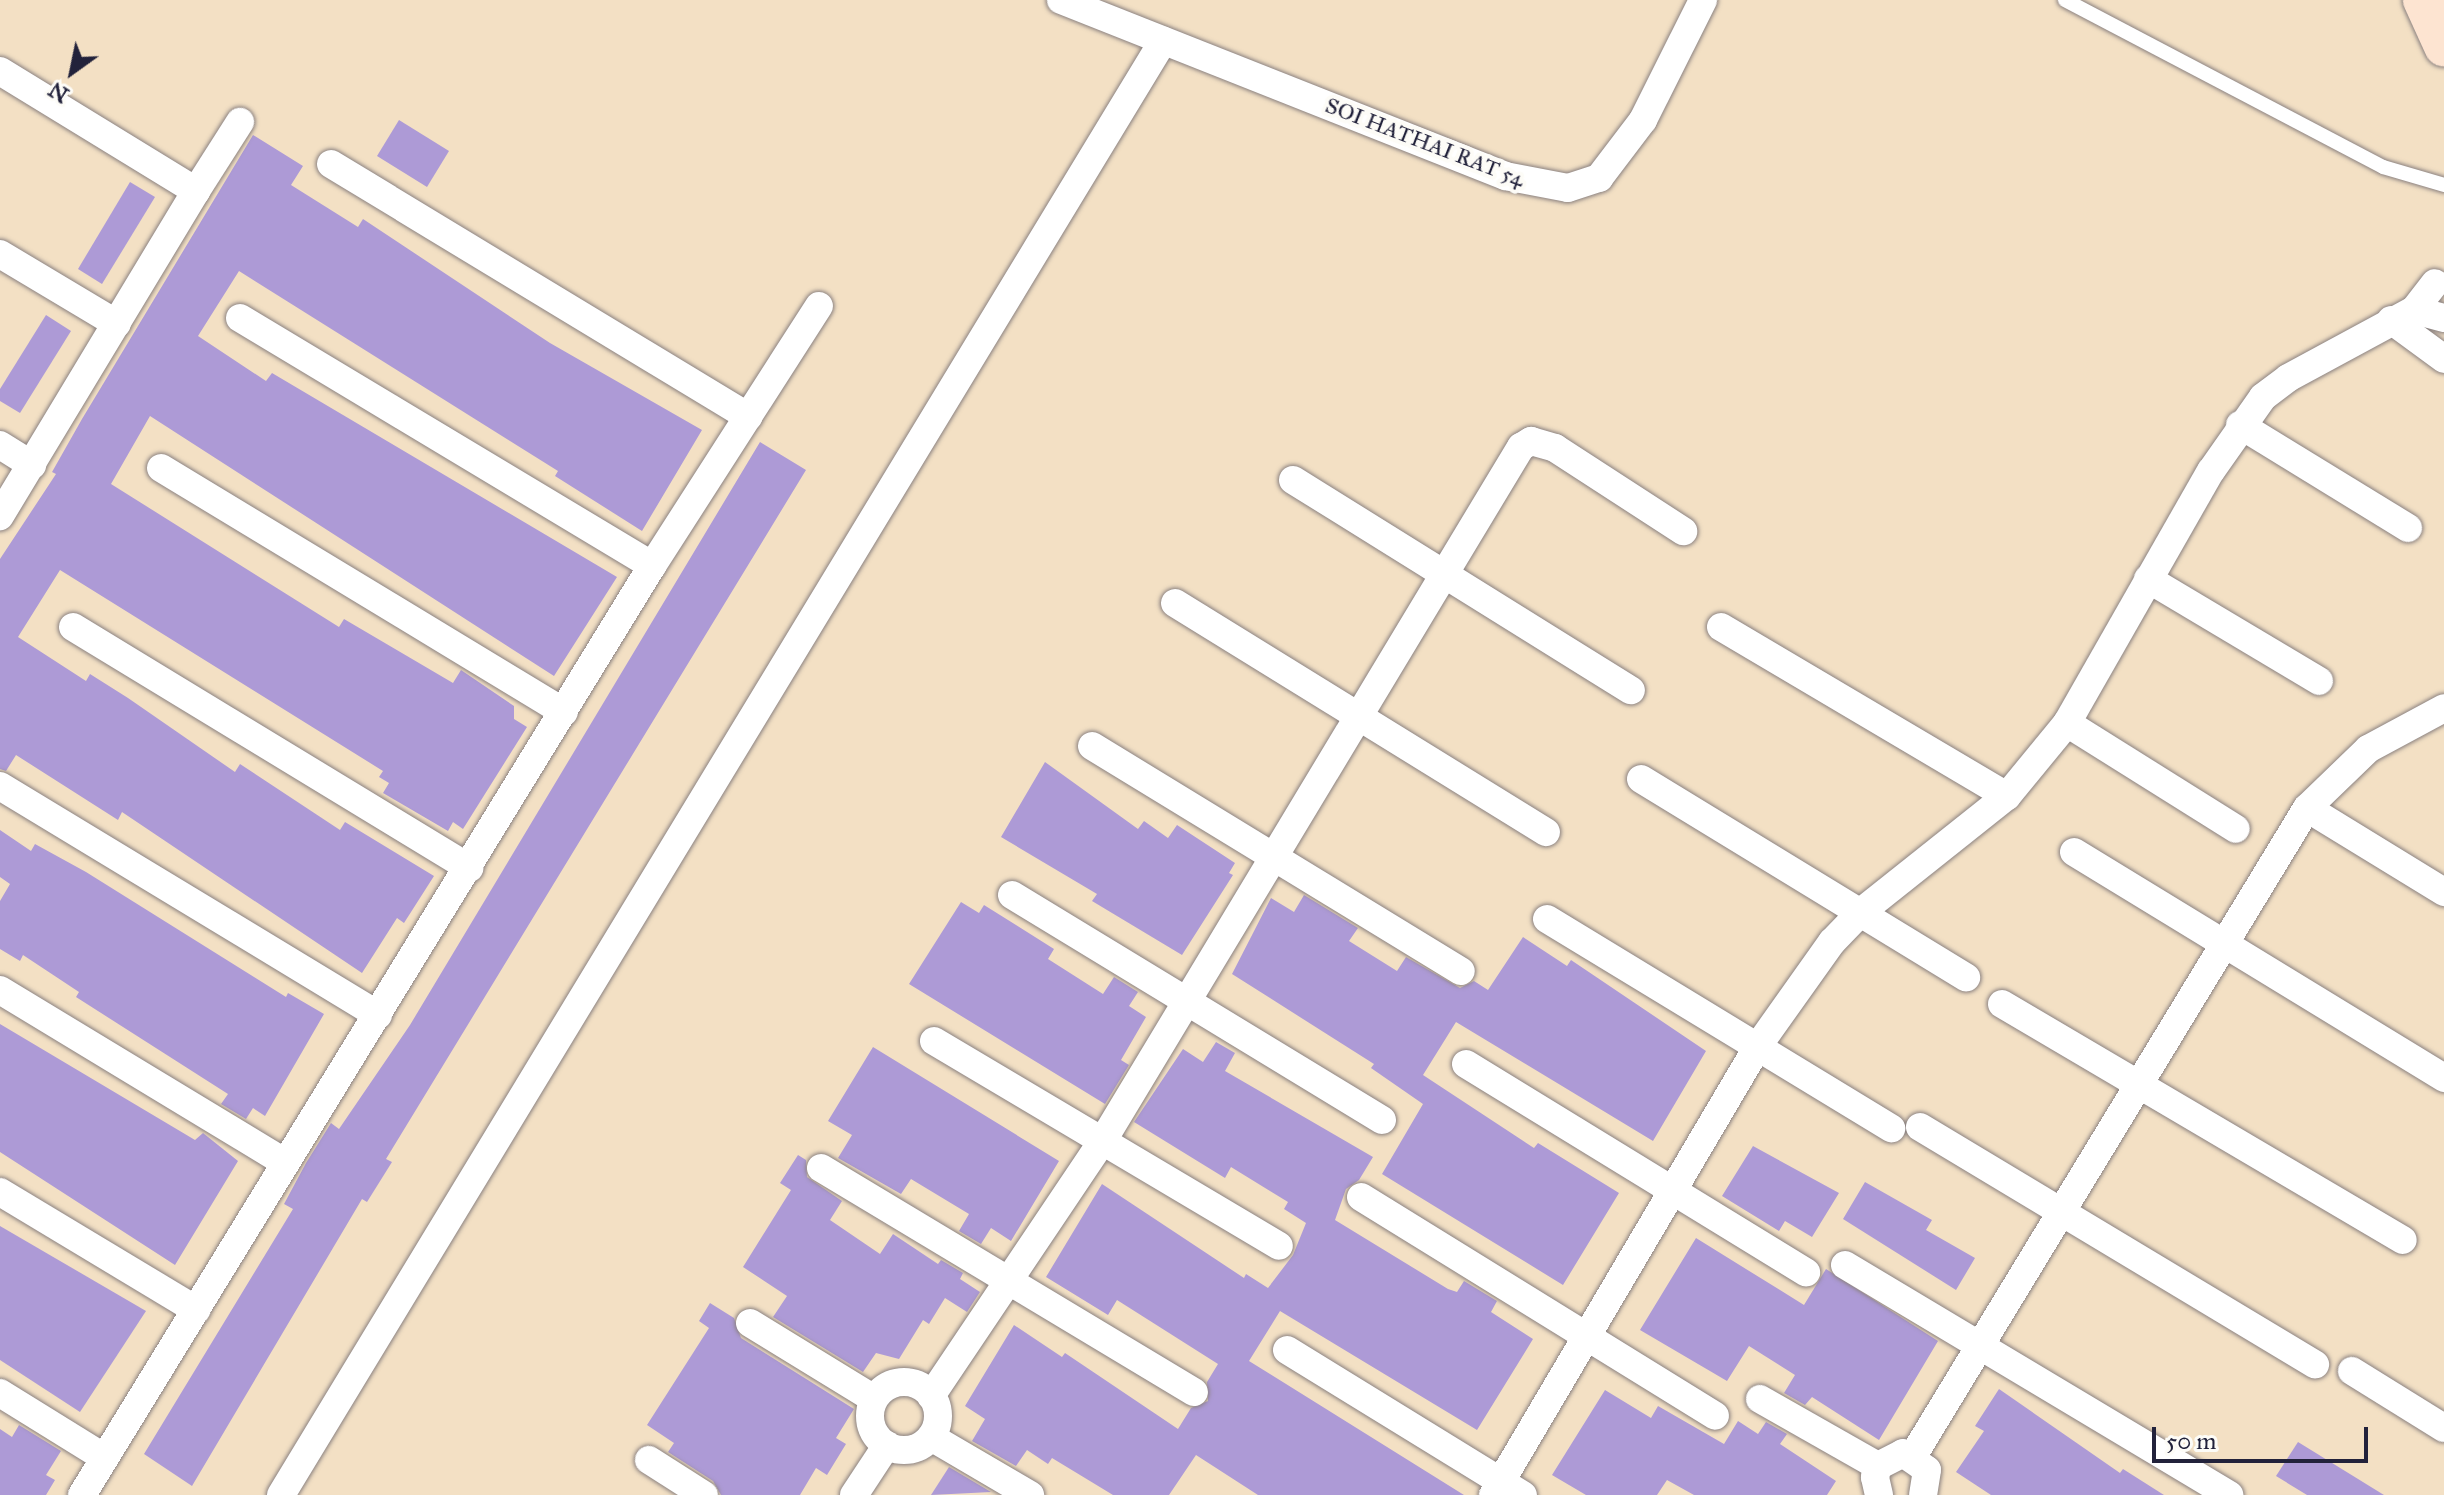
<!DOCTYPE html>
<html>
<head>
<meta charset="utf-8">
<style>
	body { margin:0 }
	#map { position:relative; width:2444px; height:1495px; overflow:hidden; background:#f3e0c4; font-family:"IM FELL Great Primer",serif }
	div>[style] { position:absolute }
	[style*='--x'] { left:calc(var(--x)*1px); top:calc(var(--y)*1px); width:calc(var(--w)*1px); rotate:calc(var(--a)*1deg) }
	.building>* { inset:0; background:#ad9ad6 }
	.roads { filter:drop-shadow(0 0 2px #8a8180) drop-shadow(0 0 2px #8a8180) }
	.lane>* { height:14px; margin:-7px; padding:0 7px; transform-origin:7px; border-radius:7px; background:#fff }
	.street>* { height:28px; margin:-14px; padding:0 14px; transform-origin:14px; border-radius:14px; background:#fff }
	.street>.ring { margin:-14px; padding:0; box-sizing:content-box; background:none; border:28px solid #fff; border-radius:50% }
	.secondary>* { height:40px; margin:-20px; padding:0 20px; transform-origin:20px; border-radius:20px; background:#fde4d1 }
	span { translate:-50% -50%; white-space:nowrap; text-align:center; line-height:1.15; -webkit-text-stroke:8px #fdfcf7; paint-order:stroke }
	.street-label { font-size:22px; color:#22223b }
	.north { position:absolute; left:32px; top:32px; width:80px; height:80px; -webkit-text-stroke:6px #fdfcf7; paint-order:stroke; rotate:213deg; font-size:22px; font-weight:700; line-height:32px; text-align:center; color:#22223b }
	.north::after { content:''; display:block; margin:auto; width:28px; height:36px; background:#22223b; clip-path:polygon(50% 0,100% 100%,50% 72%,0 100%) }
	.scale { position:absolute; left:2152px; top:1427px; width:216px; height:36px; box-sizing:border-box; border:4px solid #22223b; border-top:0; padding-left:10px; font-size:24px; line-height:28px; white-space:nowrap; color:#22223b; -webkit-text-stroke:6px #fdfcf7; paint-order:stroke }
</style>
</head>
<body>
<div id="map">
	<div class="building">
		<div style="clip-path:polygon(399px 120px,449px 151px,427px 187px,377px 156px)"></div>
		<div style="clip-path:polygon(253px 135px,303px 166px,291px 185px,358px 227px,363px 219px,550px 343px,702px 430px,642px 531px,555px 476px,558px 471px,239px 271px,198px 336px,266px 381px,272px 373px,617px 577px,554px 676px,150px 416px,111px 484px,339px 627px,344px 619px,453px 683px,461px 670px,514px 706px,514px 719px,527px 727px,463px 829px,453px 822px,448px 831px,383px 793px,389px 783px,379px 777px,383px 771px,60px 570px,18px 637px,86px 681px,90px 674px,128px 698px,235px 772px,240px 764px,340px 830px,345px 822px,434px 876px,404px 923px,397px 918px,362px 973px,122px 812px,118px 820px,16px 755px,6px 771px,0 769px,0 559px,56px 474px,52px 472px,82px 419px)"></div>
		<div style="clip-path:polygon(130px 182px,155px 197px,102px 284px,78px 269px)"></div>
		<div style="clip-path:polygon(46px 315px,71px 331px,20px 413px,0 401px,0 389px)"></div>
		<div style="clip-path:polygon(760px 442px,806px 470px,386px 1159px,392px 1162px,367px 1202px,362px 1199px,192px 1486px,144px 1454px,293px 1209px,284px 1204px,306px 1163px,331px 1123px,339px 1129px,410px 1025px)"></div>
		<div style="clip-path:polygon(1045px 762px,1138px 829px,1144px 821px,1168px 838px,1177px 825px,1235px 863px,1229px 873px,1233px 875px,1182px 955px,1092px 901px,1097px 894px,1001px 837px)"></div>
		<div style="clip-path:polygon(0 830px,31px 851px,35px 844px,86px 872px,286px 997px,288px 993px,324px 1014px,265px 1116px,253px 1108px,246px 1119px,221px 1104px,228px 1094px,76px 997px,79px 992px,23px 955px,20px 961px,0 949px,0 901px,10px 884px,0 877px)"></div>
		<div style="clip-path:polygon(1304px 895px,1358px 928px,1349px 941px,1397px 971px,1406px 957px,1460px 988px,1474px 981px,1488px 990px,1523px 937px,1567px 966px,1571px 960px,1706px 1051px,1653px 1141px,1456px 1022px,1423px 1075px,1534px 1148px,1538px 1143px,1619px 1193px,1563px 1285px,1382px 1174px,1423px 1104px,1371px 1068px,1374px 1064px,1232px 974px,1271px 898px,1294px 912px)"></div>
		<div style="clip-path:polygon(961px 902px,979px 913px,984px 905px,1054px 949px,1048px 959px,1103px 994px,1114px 977px,1138px 992px,1129px 1006px,1146px 1017px,1121px 1060px,1129px 1065px,1105px 1104px,909px 984px)"></div>
		<div style="clip-path:polygon(0 1024px,195px 1140px,203px 1133px,238px 1161px,175px 1265px,0 1152px)"></div>
		<div style="clip-path:polygon(1216px 1042px,1235px 1053px,1225px 1071px,1373px 1157px,1359px 1180px,1346px 1189px,1335px 1220px,1448px 1289px,1457px 1292px,1464px 1281px,1497px 1301px,1491px 1312px,1533px 1339px,1477px 1430px,1280px 1311px,1249px 1361px,1464px 1495px,1258px 1495px,1196px 1455px,1169px 1495px,1113px 1495px,1052px 1458px,1048px 1464px,1027px 1450px,1016px 1466px,972px 1441px,985px 1419px,965px 1406px,1014px 1325px,1062px 1357px,1065px 1353px,1178px 1429px,1191px 1408px,1208px 1401px,1207px 1382px,1218px 1364px,1117px 1300px,1108px 1315px,1046px 1277px,1102px 1184px,1244px 1278px,1246px 1274px,1268px 1288px,1293px 1255px,1306px 1223px,1284px 1209px,1288px 1202px,1231px 1167px,1225px 1178px,1134px 1122px,1183px 1049px,1203px 1062px)"></div>
		<div style="clip-path:polygon(873px 1047px,1059px 1161px,1011px 1241px,991px 1228px,981px 1244px,959px 1231px,969px 1214px,911px 1179px,901px 1194px,838px 1158px,852px 1135px,828px 1121px)"></div>
		<div style="clip-path:polygon(1753px 1146px,1839px 1193px,1812px 1237px,1785px 1221px,1779px 1231px,1722px 1196px)"></div>
		<div style="clip-path:polygon(798px 1155px,806px 1160px,807px 1177px,842px 1201px,830px 1220px,880px 1254px,893px 1234px,938px 1264px,941px 1260px,963px 1273px,960px 1279px,980px 1292px,967px 1312px,945px 1298px,929px 1324px,923px 1320px,899px 1359px,876px 1353px,863px 1372px,773px 1317px,787px 1296px,743px 1267px,791px 1190px,780px 1183px)"></div>
		<div style="clip-path:polygon(1865px 1182px,1932px 1220px,1926px 1230px,1975px 1258px,1956px 1290px,1843px 1219px)"></div>
		<div style="clip-path:polygon(0 1226px,146px 1311px,80px 1412px,0 1360px)"></div>
		<div style="clip-path:polygon(1696px 1238px,1804px 1305px,1826px 1269px,1938px 1341px,1879px 1440px,1812px 1397px,1805px 1405px,1784px 1393px,1795px 1375px,1749px 1346px,1727px 1381px,1640px 1330px)"></div>
		<div style="clip-path:polygon(710px 1303px,734px 1318px,741px 1338px,854px 1409px,836px 1438px,846px 1444px,827px 1475px,816px 1468px,800px 1495px,721px 1495px,713px 1481px,668px 1452px,674px 1443px,647px 1425px,709px 1328px,699px 1321px)"></div>
		<div style="clip-path:polygon(1999px 1389px,2120px 1473px,2123px 1469px,2164px 1495px,1991px 1495px,1956px 1472px,1984px 1431px,1975px 1426px)"></div>
		<div style="clip-path:polygon(1605px 1390px,1651px 1418px,1658px 1406px,1724px 1444px,1738px 1421px,1758px 1434px,1766px 1422px,1787px 1434px,1780px 1444px,1836px 1481px,1827px 1495px,1694px 1495px,1667px 1480px,1657px 1495px,1586px 1495px,1552px 1475px)"></div>
		<div style="clip-path:polygon(19px 1425px,61px 1451px,46px 1475px,55px 1480px,46px 1495px,0 1495px,0 1429px,12px 1437px)"></div>
		<div style="clip-path:polygon(2298px 1442px,2384px 1495px,2307px 1495px,2276px 1476px)"></div>
		<div style="clip-path:polygon(949px 1467px,991px 1492px,931px 1495px)"></div>
	</div>
	<div class="roads">
		<div class="lane">
			<div style="--x:2065;--y:0;--w:359;--a:27.7"></div>
			<div style="--x:2383;--y:167;--w:64;--a:16.4"></div>
		</div>
		<div class="street">
			<div style="--x:1061;--y:0;--w:478;--a:21.6"></div>
			<div style="--x:1505;--y:176;--w:64;--a:10.8"></div>
			<div style="--x:1568;--y:188;--w:33;--a:-18"></div>
			<div style="--x:1599;--y:178;--w:73;--a:-52.8"></div>
			<div style="--x:1643;--y:120;--w:134;--a:-63.4"></div>
			<div style="--x:0;--y:71;--w:230;--a:31.5"></div>
			<div style="--x:196;--y:191;--w:380;--a:121.1"></div>
			<div style="--x:331;--y:164;--w:488;--a:31.2"></div>
			<div style="--x:196;--y:191;--w:82;--a:-57.5"></div>
			<div style="--x:0;--y:254;--w:136;--a:30.9"></div>
			<div style="--x:2414;--y:310;--w:31;--a:15"></div>
			<div style="--x:240;--y:318;--w:481;--a:31"></div>
			<div style="--x:2391;--y:320;--w:66;--a:36.3"></div>
			<div style="--x:2240;--y:425;--w:197;--a:31.5"></div>
			<div style="--x:0;--y:445;--w:38;--a:32"></div>
			<div style="--x:161;--y:468;--w:471;--a:31.2"></div>
			<div style="--x:1293;--y:480;--w:398;--a:31.9"></div>
			<div style="--x:2148;--y:579;--w:199;--a:30.8"></div>
			<div style="--x:1175;--y:603;--w:436;--a:31.7"></div>
			<div style="--x:73;--y:627;--w:464;--a:31.3"></div>
			<div style="--x:1721;--y:627;--w:332;--a:30.6"></div>
			<div style="--x:2067;--y:723;--w:199;--a:32.1"></div>
			<div style="--x:1092;--y:746;--w:432;--a:31.4"></div>
			<div style="--x:1641;--y:779;--w:381;--a:31.4"></div>
			<div style="--x:0;--y:786;--w:442;--a:31.2"></div>
			<div style="--x:2307;--y:808;--w:161;--a:31.5"></div>
			<div style="--x:2074;--y:852;--w:434;--a:31.4"></div>
			<div style="--x:1012;--y:895;--w:433;--a:31.3"></div>
			<div style="--x:1547;--y:919;--w:403;--a:31.3"></div>
			<div style="--x:0;--y:990;--w:334;--a:31.2"></div>
			<div style="--x:2002;--y:1004;--w:465;--a:30.5"></div>
			<div style="--x:934;--y:1041;--w:401;--a:30.7"></div>
			<div style="--x:1466;--y:1064;--w:399;--a:31.5"></div>
			<div style="--x:1920;--y:1127;--w:461;--a:31"></div>
			<div style="--x:821;--y:1168;--w:435;--a:31"></div>
			<div style="--x:0;--y:1192;--w:229;--a:31"></div>
			<div style="--x:1361;--y:1197;--w:416;--a:31.7"></div>
			<div style="--x:1845;--y:1265;--w:448;--a:30.9"></div>
			<div style="--x:750;--y:1323;--w:145;--a:31.5"></div>
			<div style="--x:1287;--y:1350;--w:277;--a:31.6"></div>
			<div style="--x:2352;--y:1371;--w:108;--a:31.8"></div>
			<div class="ring" style="left:870px;top:1382px;width:40px;height:40px"></div>
			<div style="--x:0;--y:1393;--w:123;--a:31.8"></div>
			<div style="--x:931;--y:1396;--w:306;--a:-56.1"></div>
			<div style="--x:1102;--y:1142;--w:812;--a:-58.92"></div>
			<div style="--x:1521;--y:447;--w:12;--a:-31"></div>
			<div style="--x:1531;--y:441;--w:25;--a:16"></div>
			<div style="--x:1555;--y:448;--w:153;--a:33"></div>
			<div style="--x:1760;--y:1399;--w:136;--a:29.6"></div>
			<div style="--x:931;--y:1437;--w:115;--a:30.4"></div>
			<div style="--x:1913;--y:1456;--w:758;--a:-58.7"></div>
			<div style="--x:2307;--y:808;--w:85;--a:-44"></div>
			<div style="--x:2368;--y:749;--w:86;--a:-28.3"></div>
			<div style="--x:649;--y:1460;--w:65;--a:32.5"></div>
			<div style="--x:82;--y:1495;--w:1090;--a:-58.47"></div>
			<div style="--x:652;--y:566;--w:309;--a:-57.3"></div>
			<div style="--x:281;--y:1495;--w:1701;--a:-58.76"></div>
			<div style="--x:854;--y:1495;--w:60;--a:-56.6"></div>
			<div style="--x:1493;--y:1495;--w:521;--a:-59.45"></div>
			<div style="--x:1758;--y:1046;--w:128;--a:-54.6"></div>
			<div style="--x:1832;--y:942;--w:42;--a:-46"></div>
			<div style="--x:1861;--y:912;--w:186;--a:-38.5"></div>
			<div style="--x:2007;--y:796;--w:94;--a:-50.6"></div>
			<div style="--x:2067;--y:723;--w:290;--a:-60.3"></div>
			<div style="--x:2211;--y:471;--w:90;--a:-54.9"></div>
			<div style="--x:2263;--y:397;--w:31;--a:-37"></div>
			<div style="--x:2288;--y:378;--w:143;--a:-28.4"></div>
			<div style="--x:2414;--y:310;--w:34;--a:-52"></div>
			<div style="--x:1879;--y:1495;--w:18;--a:-103"></div>
			<div style="--x:1875;--y:1477;--w:11;--a:-75"></div>
			<div style="--x:1878;--y:1466;--w:28;--a:-27"></div>
			<div style="--x:1903;--y:1453;--w:29;--a:35"></div>
			<div style="--x:1927;--y:1470;--w:25;--a:99"></div>
		</div>
		<div class="secondary">
			<div style="--x:2423;--y:0;--w:51;--a:65.5"></div>
		</div>
	</div>
	<div class="street-label">
		<span style="left:1425px;top:142px;rotate:21deg">SOI HATHAI RAT 54</span>
	</div>
	<div class="north">N</div>
	<div class="scale">50 m</div>
</div>
</body>
</html>
